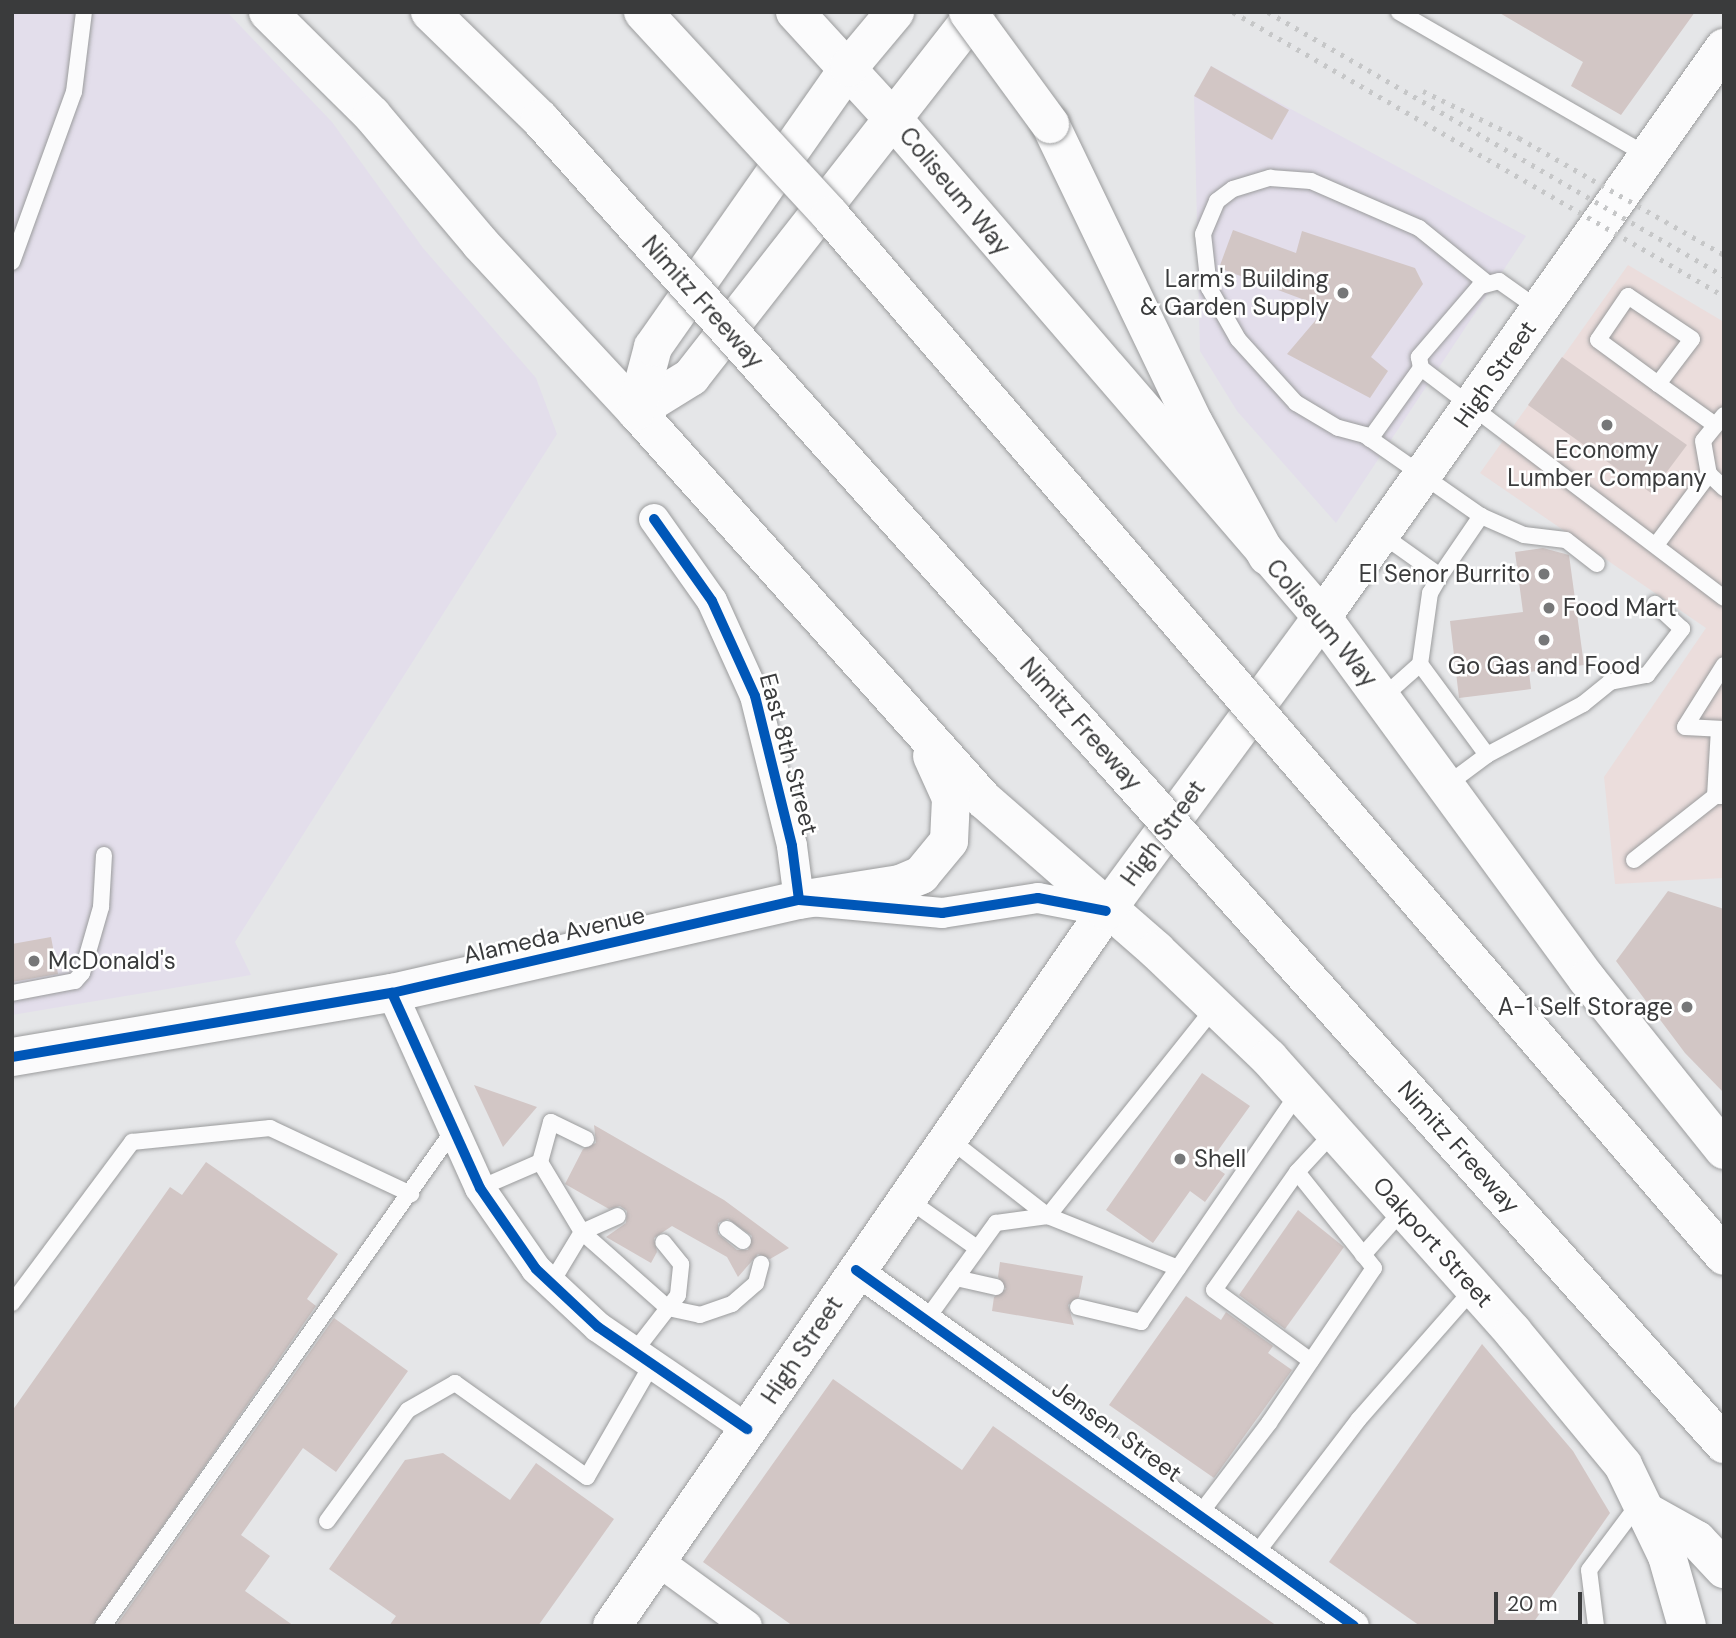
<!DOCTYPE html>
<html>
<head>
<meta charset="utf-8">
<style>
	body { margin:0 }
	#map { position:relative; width:1736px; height:1638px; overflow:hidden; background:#e5e6e8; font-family:"DM Sans",sans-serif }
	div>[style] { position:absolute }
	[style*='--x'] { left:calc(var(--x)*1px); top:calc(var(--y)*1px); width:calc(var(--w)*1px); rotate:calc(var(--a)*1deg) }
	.commercial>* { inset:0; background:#e3deeb }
	.industrial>* { inset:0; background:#ebdddc }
	.building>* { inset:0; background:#d2c6c5 }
	.roads { filter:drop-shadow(0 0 2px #9b9c9d) drop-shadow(0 0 2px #9b9c9d) }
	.lane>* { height:16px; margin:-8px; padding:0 8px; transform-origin:8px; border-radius:8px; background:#fbfbfc }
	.street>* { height:30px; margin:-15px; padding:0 15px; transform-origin:15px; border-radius:15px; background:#fbfbfc }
	.secondary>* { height:38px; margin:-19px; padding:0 19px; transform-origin:19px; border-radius:19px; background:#fbfbfc }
	.highway>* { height:38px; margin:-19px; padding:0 19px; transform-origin:19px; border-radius:19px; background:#fbfbfc }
	.rail>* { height:5px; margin-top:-2.5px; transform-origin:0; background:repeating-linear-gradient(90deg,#c6c7c8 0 3.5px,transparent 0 10.5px) }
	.bridges { filter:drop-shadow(0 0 2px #9b9c9d) drop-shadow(0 0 2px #9b9c9d) }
	.highway-bridge>* { height:38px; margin:-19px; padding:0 19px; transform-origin:19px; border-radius:19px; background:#fbfbfc }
	.cycleway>* { height:10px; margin:-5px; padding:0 5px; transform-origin:5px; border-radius:5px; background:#0057b8 }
	.dots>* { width:19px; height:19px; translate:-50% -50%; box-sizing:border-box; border:4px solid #fff; border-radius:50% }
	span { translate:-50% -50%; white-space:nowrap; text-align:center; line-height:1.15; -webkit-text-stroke:5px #fff; paint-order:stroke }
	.street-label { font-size:24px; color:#3a3b3c }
	.poi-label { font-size:24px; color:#3a3b3c }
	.right { translate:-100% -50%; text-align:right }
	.left { translate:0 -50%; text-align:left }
	.frame { position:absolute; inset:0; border:14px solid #3a3b3c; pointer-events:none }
	.scale { position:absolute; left:1494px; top:1592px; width:88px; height:32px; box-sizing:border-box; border:4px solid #3a3b3c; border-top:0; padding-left:9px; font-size:21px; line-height:24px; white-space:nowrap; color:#3a3b3c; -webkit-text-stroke:5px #fff; paint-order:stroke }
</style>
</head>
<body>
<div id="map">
	<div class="commercial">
		<div style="clip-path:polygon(12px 12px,227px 12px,332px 122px,423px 248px,536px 378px,557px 434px,235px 942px,251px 975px,12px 1015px)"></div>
		<div style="clip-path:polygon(1211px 66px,1526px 236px,1336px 523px,1237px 411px,1200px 351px,1194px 96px)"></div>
	</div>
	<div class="industrial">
		<div style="clip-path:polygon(1628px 265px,1724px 322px,1724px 878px,1615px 884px,1604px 777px,1706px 628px,1480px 473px)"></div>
	</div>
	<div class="building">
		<div style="clip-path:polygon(1498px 12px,1695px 12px,1621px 115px,1571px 86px,1583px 62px)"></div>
		<div style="clip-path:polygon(1211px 66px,1289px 110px,1272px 140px,1194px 96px)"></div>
		<div style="clip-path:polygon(1233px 230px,1296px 253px,1302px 231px,1415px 268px,1423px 284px,1371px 357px,1388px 371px,1370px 398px,1287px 354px,1326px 308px,1219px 268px)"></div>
		<div style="clip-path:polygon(1562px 357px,1687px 445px,1651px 493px,1528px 405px)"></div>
		<div style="clip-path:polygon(1543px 548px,1569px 555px,1584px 665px,1529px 672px,1531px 689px,1459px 698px,1450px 621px,1523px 612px,1515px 552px)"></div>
		<div style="clip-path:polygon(1668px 891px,1724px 909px,1724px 1093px,1685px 1053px,1616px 961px)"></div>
		<div style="clip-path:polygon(51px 937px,58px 974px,12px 982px,12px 944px)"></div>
		<div style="clip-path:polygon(1202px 1073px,1250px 1106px,1209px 1163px,1225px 1174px,1205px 1202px,1190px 1191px,1153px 1243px,1106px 1210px)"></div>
		<div style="clip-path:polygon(474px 1085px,537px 1107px,503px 1147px)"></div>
		<div style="clip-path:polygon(evenodd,594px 1125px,724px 1200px,789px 1248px,770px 1259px,758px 1254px,738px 1277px,727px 1257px,672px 1226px,654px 1238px,657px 1252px,651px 1263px,606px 1237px,626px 1223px,627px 1211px,620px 1206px,609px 1209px,565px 1184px,583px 1149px,596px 1143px,594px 1125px,728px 1219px,752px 1236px,748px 1250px,737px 1250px,718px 1234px,718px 1223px,728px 1219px)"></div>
		<div style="clip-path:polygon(206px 1162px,338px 1254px,307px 1299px,316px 1306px,93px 1626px,12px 1626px,12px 1411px,170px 1187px,182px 1195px)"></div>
		<div style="clip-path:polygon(1298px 1210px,1344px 1247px,1285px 1329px,1239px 1295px)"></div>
		<div style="clip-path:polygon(1000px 1262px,1083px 1276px,1079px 1297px,1068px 1305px,1074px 1325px,992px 1311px,994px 1297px,1006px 1289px,998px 1277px)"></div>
		<div style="clip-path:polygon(1186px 1296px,1221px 1320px,1226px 1312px,1273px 1346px,1268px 1353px,1292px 1370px,1214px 1478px,1109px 1405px)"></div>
		<div style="clip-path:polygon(334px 1318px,408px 1371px,336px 1472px,303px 1448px,241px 1535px,270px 1556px,245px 1591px,294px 1626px,116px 1626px)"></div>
		<div style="clip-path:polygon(1482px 1344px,1573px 1451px,1610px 1513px,1531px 1626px,1420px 1626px,1329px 1562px)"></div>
		<div style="clip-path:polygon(833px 1379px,962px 1470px,993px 1426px,1277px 1626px,793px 1626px,703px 1562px)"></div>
		<div style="clip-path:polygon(443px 1453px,510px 1500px,536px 1463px,614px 1519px,538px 1626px,389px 1626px,396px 1616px,329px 1569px,405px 1460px)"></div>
	</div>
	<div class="roads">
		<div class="lane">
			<div style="--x:1399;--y:12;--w:288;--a:30"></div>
			<div style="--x:12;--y:262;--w:181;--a:-70"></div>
			<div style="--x:74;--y:92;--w:81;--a:-82.9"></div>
			<div style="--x:1540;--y:310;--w:50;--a:-144.7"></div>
			<div style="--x:1499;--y:281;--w:20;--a:165"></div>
			<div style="--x:1480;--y:286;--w:94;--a:130.7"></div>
			<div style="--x:1419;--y:357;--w:11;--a:80"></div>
			<div style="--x:1421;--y:368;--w:380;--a:37.2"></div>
			<div style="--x:1658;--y:384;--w:56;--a:-52.9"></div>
			<div style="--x:1692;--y:339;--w:77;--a:-146.1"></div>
			<div style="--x:1628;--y:296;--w:53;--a:124.3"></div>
			<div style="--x:1598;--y:340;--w:74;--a:36.3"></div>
			<div style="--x:1658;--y:384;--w:70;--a:35.7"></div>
			<div style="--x:1724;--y:415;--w:33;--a:129"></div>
			<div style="--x:1703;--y:441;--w:34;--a:80"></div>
			<div style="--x:1709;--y:474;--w:21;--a:43"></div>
			<div style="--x:1370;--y:439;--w:87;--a:-54.3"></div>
			<div style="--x:1481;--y:516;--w:47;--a:23.8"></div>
			<div style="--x:1524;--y:535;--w:42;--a:6.8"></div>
			<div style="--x:1566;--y:540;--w:39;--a:38"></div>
			<div style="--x:1381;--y:534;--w:72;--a:35.4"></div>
			<div style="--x:1440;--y:576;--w:20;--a:120"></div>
			<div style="--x:1430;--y:593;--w:72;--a:98"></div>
			<div style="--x:1656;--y:545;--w:89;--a:-53.3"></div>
			<div style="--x:1440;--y:576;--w:73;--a:-55.7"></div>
			<div style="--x:1481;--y:516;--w:141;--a:-145.1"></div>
			<div style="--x:1365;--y:435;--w:28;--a:-165"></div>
			<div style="--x:1338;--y:428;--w:49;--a:-149.2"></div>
			<div style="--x:1296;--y:403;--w:86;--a:-132.2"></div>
			<div style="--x:1238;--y:339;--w:59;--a:-119.6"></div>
			<div style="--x:1209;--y:288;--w:54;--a:-96.3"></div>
			<div style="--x:1203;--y:234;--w:36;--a:-67"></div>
			<div style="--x:1217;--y:201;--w:20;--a:-37"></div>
			<div style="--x:1233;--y:189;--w:39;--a:-17"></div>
			<div style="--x:1270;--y:178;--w:41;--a:4.2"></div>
			<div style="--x:1311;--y:181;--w:118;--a:23.5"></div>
			<div style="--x:1419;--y:228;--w:87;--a:39"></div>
			<div style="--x:1724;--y:665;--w:73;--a:122.2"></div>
			<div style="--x:1685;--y:727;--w:39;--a:3"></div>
			<div style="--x:1383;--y:697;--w:50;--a:-41.7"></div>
			<div style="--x:1420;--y:664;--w:113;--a:53.6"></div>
			<div style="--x:1487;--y:755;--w:49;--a:143.4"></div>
			<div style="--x:1719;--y:729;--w:67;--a:93.4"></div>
			<div style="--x:1715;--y:796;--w:9;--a:0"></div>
			<div style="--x:1487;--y:755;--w:109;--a:-28"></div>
			<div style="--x:1583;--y:704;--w:35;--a:-39"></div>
			<div style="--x:1610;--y:682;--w:38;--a:-11"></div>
			<div style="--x:1647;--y:675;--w:58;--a:-52.7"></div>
			<div style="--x:1682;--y:629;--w:37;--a:-137"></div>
			<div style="--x:1634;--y:860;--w:103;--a:-38.3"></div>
			<div style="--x:12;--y:993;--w:64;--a:-10.8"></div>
			<div style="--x:75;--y:981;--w:11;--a:-49"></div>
			<div style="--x:82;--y:973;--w:69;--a:-73.9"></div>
			<div style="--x:101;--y:907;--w:52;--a:-86.7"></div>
			<div style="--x:948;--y:1138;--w:127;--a:38"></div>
			<div style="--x:1048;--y:1216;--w:140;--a:21.8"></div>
			<div style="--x:586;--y:1139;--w:39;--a:-154"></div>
			<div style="--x:551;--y:1122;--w:41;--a:105.4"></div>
			<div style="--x:540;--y:1162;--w:82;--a:59"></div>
			<div style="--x:582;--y:1232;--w:115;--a:41.5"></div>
			<div style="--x:668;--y:1308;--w:33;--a:12"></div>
			<div style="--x:700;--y:1315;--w:34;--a:-19"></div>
			<div style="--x:732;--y:1304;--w:32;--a:-41"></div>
			<div style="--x:756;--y:1283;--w:20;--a:-75"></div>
			<div style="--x:1297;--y:1172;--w:54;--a:-47.2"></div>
			<div style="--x:480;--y:1188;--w:65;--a:-23.4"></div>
			<div style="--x:906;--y:1198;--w:87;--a:35.2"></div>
			<div style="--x:727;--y:1229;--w:20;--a:37"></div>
			<div style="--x:1363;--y:1255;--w:60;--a:-48.4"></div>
			<div style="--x:956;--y:1278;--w:41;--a:12.7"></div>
			<div style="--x:550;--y:1285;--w:62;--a:-58.9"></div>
			<div style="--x:582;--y:1232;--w:39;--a:-24"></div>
			<div style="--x:12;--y:1303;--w:201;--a:-53.3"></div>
			<div style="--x:132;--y:1142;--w:139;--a:-5.8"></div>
			<div style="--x:270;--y:1128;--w:156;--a:25.1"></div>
			<div style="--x:1078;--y:1307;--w:65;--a:13.4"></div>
			<div style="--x:1141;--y:1322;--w:279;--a:-55.5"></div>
			<div style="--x:926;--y:1320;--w:120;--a:-54.2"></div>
			<div style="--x:996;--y:1223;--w:52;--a:-7.7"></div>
			<div style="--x:1048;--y:1216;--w:268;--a:-51.4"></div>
			<div style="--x:634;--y:1352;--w:72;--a:-52.3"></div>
			<div style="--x:678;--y:1295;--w:31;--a:-84"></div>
			<div style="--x:681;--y:1264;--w:28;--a:-129"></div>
			<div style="--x:1199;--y:1515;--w:116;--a:-52.7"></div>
			<div style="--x:1269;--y:1423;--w:187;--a:-55.9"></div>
			<div style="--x:1374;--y:1268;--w:123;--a:-128.7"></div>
			<div style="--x:1297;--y:1172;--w:144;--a:125.1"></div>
			<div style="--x:1214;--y:1290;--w:120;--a:36.2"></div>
			<div style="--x:327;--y:1521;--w:137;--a:-53.9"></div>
			<div style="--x:408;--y:1410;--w:54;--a:-29.9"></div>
			<div style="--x:455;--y:1383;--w:162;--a:35.5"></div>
			<div style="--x:587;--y:1477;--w:130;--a:-60.1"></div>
			<div style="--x:1255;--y:1555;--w:171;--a:-52.6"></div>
			<div style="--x:1359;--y:1419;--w:174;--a:-48.7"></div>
			<div style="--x:103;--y:1626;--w:606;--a:-54.74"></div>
			<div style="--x:1596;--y:1626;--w:56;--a:-97.1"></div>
			<div style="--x:1589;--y:1570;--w:85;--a:-53.1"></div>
		</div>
		<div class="street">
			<div style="--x:654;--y:519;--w:100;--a:54.7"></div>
			<div style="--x:712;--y:601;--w:104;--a:65.6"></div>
			<div style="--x:755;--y:696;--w:154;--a:76.1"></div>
			<div style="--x:792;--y:846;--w:54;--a:82.6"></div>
			<div style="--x:799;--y:900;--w:144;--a:5.2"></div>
			<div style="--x:942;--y:913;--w:97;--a:-8.9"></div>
			<div style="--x:1038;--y:898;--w:69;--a:10.8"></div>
			<div style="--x:392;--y:993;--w:214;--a:65.7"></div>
			<div style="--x:480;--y:1188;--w:98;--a:55.3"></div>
			<div style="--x:536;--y:1269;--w:85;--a:43.1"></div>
			<div style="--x:598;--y:1327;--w:181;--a:34.4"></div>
			<div style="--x:856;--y:1270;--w:612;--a:35.56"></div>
			<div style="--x:658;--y:1561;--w:110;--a:36.1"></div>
		</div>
		<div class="secondary">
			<div style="--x:892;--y:118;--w:659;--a:49.25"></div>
			<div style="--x:1322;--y:617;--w:449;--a:53.8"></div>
			<div style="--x:1587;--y:979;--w:219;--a:51.3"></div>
			<div style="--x:636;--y:411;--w:521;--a:48.19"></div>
			<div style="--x:983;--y:799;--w:230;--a:41.1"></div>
			<div style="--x:1156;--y:950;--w:156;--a:43.7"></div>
			<div style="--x:1269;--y:1058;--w:367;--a:48.3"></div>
			<div style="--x:1513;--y:1332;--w:173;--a:50.4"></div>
			<div style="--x:1623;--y:1465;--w:101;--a:64.2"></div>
			<div style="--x:1667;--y:1556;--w:73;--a:74.1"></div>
			<div style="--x:12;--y:1057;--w:385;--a:-9.6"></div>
			<div style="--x:392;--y:993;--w:417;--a:-12.9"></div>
			<div style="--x:799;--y:900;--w:102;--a:-9"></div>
			<div style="--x:900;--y:884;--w:23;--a:-23"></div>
			<div style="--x:921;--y:875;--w:44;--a:-50.5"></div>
			<div style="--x:949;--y:841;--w:43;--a:-87.3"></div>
			<div style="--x:951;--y:798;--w:46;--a:-114.3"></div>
			<div style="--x:612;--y:1626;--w:869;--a:-55.36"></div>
			<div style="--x:1106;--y:911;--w:365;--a:-53.7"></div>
			<div style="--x:1322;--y:617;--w:697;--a:-54.76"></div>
		</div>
		<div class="highway">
			<div style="--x:268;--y:12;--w:146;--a:44.7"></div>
			<div style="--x:372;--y:115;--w:167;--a:49.8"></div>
			<div style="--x:480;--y:243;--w:229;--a:47.1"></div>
			<div style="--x:795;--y:12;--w:144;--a:47.5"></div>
			<div style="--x:1050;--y:124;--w:332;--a:64.3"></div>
			<div style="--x:1194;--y:423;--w:152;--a:61.2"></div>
			<div style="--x:636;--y:411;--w:65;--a:-31.7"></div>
			<div style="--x:691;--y:377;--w:463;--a:-52"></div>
			<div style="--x:636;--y:411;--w:66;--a:-75.1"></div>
			<div style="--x:653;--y:347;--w:342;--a:-55"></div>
			<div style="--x:849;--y:67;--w:72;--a:-50.1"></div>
			<div style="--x:1647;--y:1512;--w:57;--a:29.2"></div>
			<div style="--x:1697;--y:1540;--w:40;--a:47"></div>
		</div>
	</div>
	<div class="rail">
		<div style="--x:1233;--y:12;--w:567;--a:30.05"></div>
		<div style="--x:1268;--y:12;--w:527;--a:30.07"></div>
		<div style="--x:1423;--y:91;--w:107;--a:26.1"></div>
		<div style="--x:1519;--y:138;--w:236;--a:29.7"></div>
	</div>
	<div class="bridges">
		<div class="highway-bridge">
			<div style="--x:430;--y:12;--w:153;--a:44.2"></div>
			<div style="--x:540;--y:119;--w:1777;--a:48.22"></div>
			<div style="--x:643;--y:12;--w:276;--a:47.3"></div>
			<div style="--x:830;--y:215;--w:1372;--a:49.34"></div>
			<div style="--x:968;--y:12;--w:139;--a:53.8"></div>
		</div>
	</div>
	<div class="cycleway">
		<div style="--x:654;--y:519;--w:100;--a:54.7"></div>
		<div style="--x:712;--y:601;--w:104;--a:65.6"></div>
		<div style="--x:755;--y:696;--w:154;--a:76.1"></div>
		<div style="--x:792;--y:846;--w:54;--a:82.6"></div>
		<div style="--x:392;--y:993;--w:214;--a:65.7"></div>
		<div style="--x:480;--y:1188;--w:98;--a:55.3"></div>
		<div style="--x:536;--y:1269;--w:85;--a:43.1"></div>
		<div style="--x:598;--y:1327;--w:181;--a:34.4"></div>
		<div style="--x:12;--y:1057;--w:385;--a:-9.6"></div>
		<div style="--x:392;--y:993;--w:417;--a:-12.9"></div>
		<div style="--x:799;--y:900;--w:144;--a:5.2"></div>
		<div style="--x:942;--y:913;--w:97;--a:-8.9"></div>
		<div style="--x:1038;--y:898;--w:69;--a:10.8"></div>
		<div style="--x:856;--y:1270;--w:612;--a:35.56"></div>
	</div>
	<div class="dots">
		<div style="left:1343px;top:293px;background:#767778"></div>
		<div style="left:1607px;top:425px;background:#767778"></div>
		<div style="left:1544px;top:574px;background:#767778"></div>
		<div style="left:1549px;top:608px;background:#767778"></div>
		<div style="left:1544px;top:640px;background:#767778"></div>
		<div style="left:34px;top:961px;background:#767778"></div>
		<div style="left:1687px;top:1007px;background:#767778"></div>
		<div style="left:1180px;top:1159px;background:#767778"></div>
	</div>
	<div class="street-label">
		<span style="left:955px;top:191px;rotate:50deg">Coliseum Way</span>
		<span style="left:703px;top:302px;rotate:48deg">Nimitz Freeway</span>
		<span style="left:1495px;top:374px;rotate:-55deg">High Street</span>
		<span style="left:1322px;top:623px;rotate:50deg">Coliseum Way</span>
		<span style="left:1081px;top:724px;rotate:48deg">Nimitz Freeway</span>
		<span style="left:789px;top:754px;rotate:75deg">East 8th Street</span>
		<span style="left:1163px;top:833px;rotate:-54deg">High Street</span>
		<span style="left:554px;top:935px;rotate:-13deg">Alameda Avenue</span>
		<span style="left:1459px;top:1147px;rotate:48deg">Nimitz Freeway</span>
		<span style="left:1433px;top:1242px;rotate:48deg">Oakport Street</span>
		<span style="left:802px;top:1350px;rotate:-56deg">High Street</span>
		<span style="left:1117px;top:1431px;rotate:36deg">Jensen Street</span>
	</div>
	<div class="poi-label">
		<span class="right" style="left:1329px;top:293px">Larm's Building<br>&amp; Garden Supply</span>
		<span style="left:1607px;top:464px">Economy<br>Lumber Company</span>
		<span class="right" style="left:1530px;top:574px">El Senor Burrito</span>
		<span class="left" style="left:1563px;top:608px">Food Mart</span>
		<span style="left:1544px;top:666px">Go Gas and Food</span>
		<span class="left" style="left:48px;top:961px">McDonald's</span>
		<span class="right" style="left:1673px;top:1007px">A-1 Self Storage</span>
		<span class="left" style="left:1194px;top:1159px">Shell</span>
	</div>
	<div class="frame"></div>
	<div class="scale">20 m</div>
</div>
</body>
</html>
